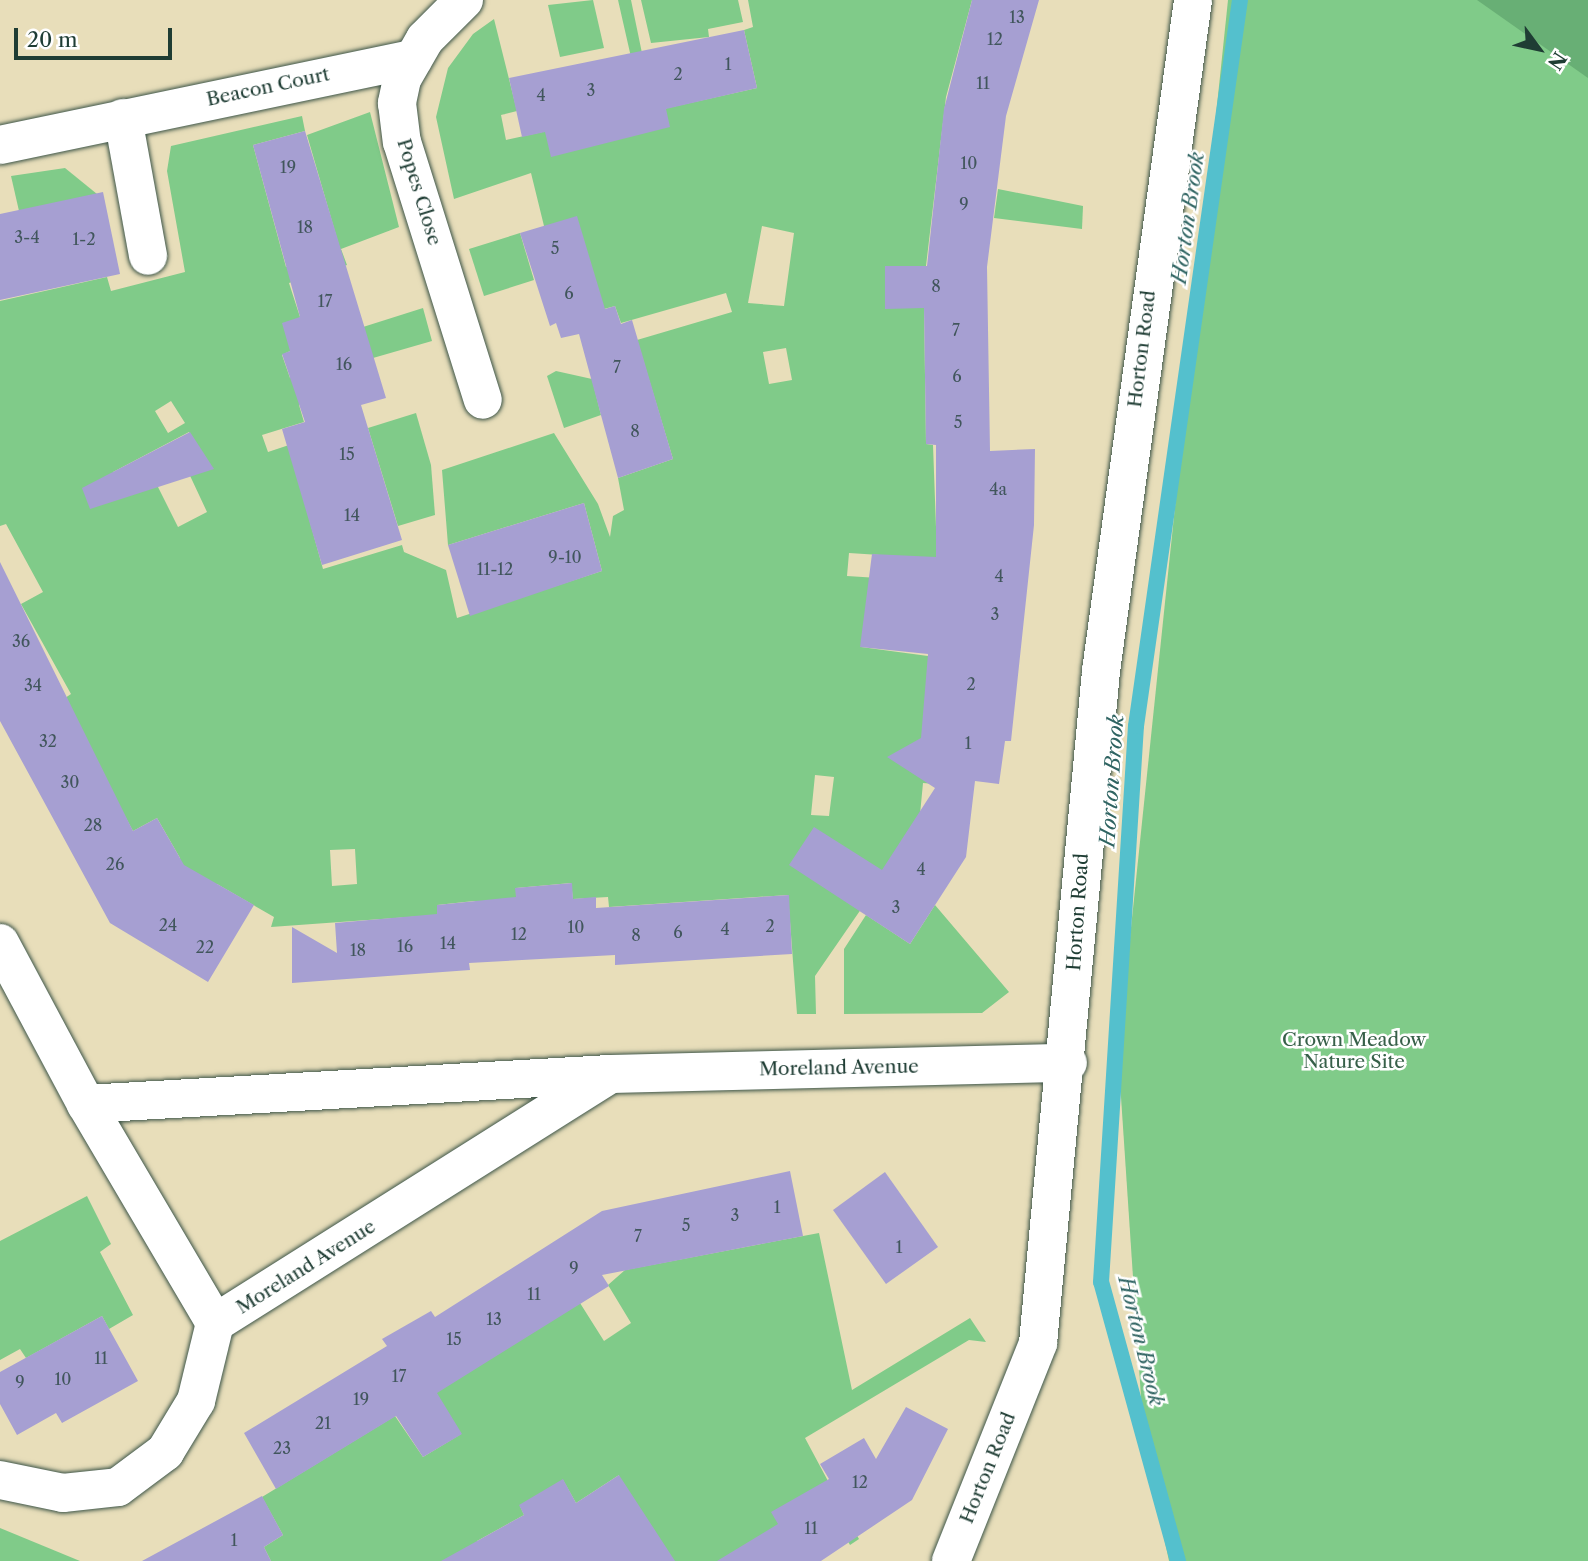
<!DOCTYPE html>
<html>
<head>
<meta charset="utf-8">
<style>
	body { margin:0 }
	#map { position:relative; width:1588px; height:1561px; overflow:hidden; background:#e8deba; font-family:"Libre Caslon Text",serif }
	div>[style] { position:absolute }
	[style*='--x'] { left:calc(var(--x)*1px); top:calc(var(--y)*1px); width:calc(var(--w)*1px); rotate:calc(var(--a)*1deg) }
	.green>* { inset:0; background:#80cb89 }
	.forest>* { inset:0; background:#68af75 }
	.stream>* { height:16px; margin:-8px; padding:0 8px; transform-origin:8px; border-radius:8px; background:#54c0cd }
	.building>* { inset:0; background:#a69fd2 }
	.roads { filter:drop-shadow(0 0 2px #3d5548) drop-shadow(0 0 2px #3d5548) }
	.minor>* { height:38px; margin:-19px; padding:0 19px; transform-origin:19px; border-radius:19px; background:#fff }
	span { translate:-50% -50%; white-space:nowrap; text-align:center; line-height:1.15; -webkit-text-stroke:5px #fff; paint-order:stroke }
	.number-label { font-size:16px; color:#41565c }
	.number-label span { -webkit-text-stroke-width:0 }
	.street-label { font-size:19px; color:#1f3d34 }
	.park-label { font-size:19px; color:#376049 }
	.water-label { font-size:21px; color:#2f6462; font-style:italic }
	.north { position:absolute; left:1504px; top:14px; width:70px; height:70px; -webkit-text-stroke:5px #fff; paint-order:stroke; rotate:123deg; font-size:19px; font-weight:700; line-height:28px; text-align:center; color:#1f3d34 }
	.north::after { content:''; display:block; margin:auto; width:24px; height:32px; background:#1f3d34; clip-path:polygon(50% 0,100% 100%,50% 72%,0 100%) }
	.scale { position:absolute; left:14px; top:28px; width:158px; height:32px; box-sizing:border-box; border:4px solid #1f3d34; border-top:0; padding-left:9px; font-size:21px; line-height:24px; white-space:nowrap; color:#1f3d34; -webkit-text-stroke:5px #fff; paint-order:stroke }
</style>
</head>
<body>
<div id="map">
	<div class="green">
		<div style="clip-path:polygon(593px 0,604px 48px,560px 57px,548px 5px)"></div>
		<div style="clip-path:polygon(evenodd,618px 0,631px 0,654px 111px,757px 88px,744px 30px,753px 27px,748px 0,972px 0,946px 97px,926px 266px,885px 267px,885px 308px,924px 308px,926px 444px,933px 445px,936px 527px,958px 546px,861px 647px,928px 656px,954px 704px,899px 762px,946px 785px,923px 783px,919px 825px,815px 976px,816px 1014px,797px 1014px,788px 895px,609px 907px,608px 897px,573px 899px,571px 883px,516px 888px,517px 907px,474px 901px,437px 905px,437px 915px,271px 927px,274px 917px,217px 884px,154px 885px,180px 858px,157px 818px,133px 831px,109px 787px,62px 700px,71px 694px,21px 604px,43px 592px,6px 524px,0 526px,0 301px,107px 277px,111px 291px,185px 272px,167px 171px,171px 146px,302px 116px,305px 131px,253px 145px,286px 267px,340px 249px,307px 135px,370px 112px,399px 227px,341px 249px,347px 265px,289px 283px,300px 317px,290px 351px,282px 355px,290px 378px,316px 369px,299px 405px,304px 422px,262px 435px,268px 452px,313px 437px,305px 504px,323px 569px,402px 545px,404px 552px,446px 570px,457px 618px,602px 571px,584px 503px,448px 545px,442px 470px,554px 433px,598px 504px,610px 537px,613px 516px,624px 510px,618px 478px,673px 459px,637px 340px,732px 312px,726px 293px,621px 323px,615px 306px,604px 309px,544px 226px,531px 173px,454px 199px,436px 117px,448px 68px,473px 34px,494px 19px,517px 111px,501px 115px,506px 140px,643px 110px,618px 0,762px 226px,794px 233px,784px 306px,748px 303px,762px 226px,618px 0,786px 348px,792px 380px,769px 384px,763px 352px,786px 348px,618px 0,171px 401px,185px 423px,168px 433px,155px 411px,171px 401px,618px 0,189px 432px,200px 457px,185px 465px,207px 512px,178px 527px,154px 479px,113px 472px,189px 432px,618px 0,849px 553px,895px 556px,894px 579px,847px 576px,849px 553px,618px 0,815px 775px,834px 777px,829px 816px,811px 815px,815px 775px,618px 0,355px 849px,357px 884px,332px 886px,330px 850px,355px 849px)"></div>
		<div style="clip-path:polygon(641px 0,738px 0,743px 22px,708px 29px,709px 37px,651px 43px)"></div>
		<div style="clip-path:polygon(1228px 0,1588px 0,1588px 1561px,1169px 1561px,1144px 1442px,1118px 1052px)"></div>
		<div style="clip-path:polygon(65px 168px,97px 194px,19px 211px,11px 176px)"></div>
		<div style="clip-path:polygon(998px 189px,1083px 206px,1082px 229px,994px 218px)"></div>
		<div style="clip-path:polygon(520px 233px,534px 280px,484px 296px,469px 249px)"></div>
		<div style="clip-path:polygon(423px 308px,432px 341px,373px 358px,363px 327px)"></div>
		<div style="clip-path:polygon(556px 371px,592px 379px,601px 415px,564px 428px,547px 376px)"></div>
		<div style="clip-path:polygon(416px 413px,431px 465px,435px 515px,398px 526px,368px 428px)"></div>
		<div style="clip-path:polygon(935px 905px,1009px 992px,982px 1013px,844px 1014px,844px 949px,866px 915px,910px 944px)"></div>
		<div style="clip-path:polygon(87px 1196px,111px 1244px,100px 1252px,133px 1315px,109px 1329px,102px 1316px,26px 1358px,20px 1349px,0 1360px,0 1241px)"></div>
		<div style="clip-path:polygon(819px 1233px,852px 1390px,970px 1318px,986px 1342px,969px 1340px,805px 1438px,859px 1539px,850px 1545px,816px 1487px,801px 1561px,592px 1561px,619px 1475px,576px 1503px,563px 1480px,520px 1506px,524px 1515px,477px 1541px,489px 1561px,271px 1561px,264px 1547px,283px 1535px,262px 1497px,395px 1416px,423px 1457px,461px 1434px,435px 1391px,580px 1303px,604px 1341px,631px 1323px,608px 1285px,625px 1270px)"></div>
		<div style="clip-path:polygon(0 1528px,80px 1561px,0 1561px)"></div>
	</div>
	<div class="forest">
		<div style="clip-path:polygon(1477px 0,1588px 0,1588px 78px)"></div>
	</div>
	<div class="stream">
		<div style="--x:1178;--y:1561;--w:289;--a:-105.4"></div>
		<div style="--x:1101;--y:1282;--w:557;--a:-86.4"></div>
		<div style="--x:1136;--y:726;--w:733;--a:-81.85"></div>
	</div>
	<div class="building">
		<div style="clip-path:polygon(972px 0,1039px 0,1006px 116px,987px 267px,990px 451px,1035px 449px,1034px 525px,1011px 741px,1005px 741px,999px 784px,975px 781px,966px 857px,910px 944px,789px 865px,814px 827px,882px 870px,935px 788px,887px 757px,921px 738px,928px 654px,860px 647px,872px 554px,936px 557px,936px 445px,926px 444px,924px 308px,885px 309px,885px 266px,927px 266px,944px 109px)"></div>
		<div style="clip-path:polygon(744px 30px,757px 88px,666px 109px,670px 127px,551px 157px,545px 132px,522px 137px,509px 78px)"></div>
		<div style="clip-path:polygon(305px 131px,386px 398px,361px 405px,402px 540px,322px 565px,282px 429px,305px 422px,282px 354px,290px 351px,282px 323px,300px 317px,253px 145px)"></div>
		<div style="clip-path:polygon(103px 192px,120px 274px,0 300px,0 214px)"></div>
		<div style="clip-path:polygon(577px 216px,605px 309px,615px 306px,621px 324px,632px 320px,673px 459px,618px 478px,579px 334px,561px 338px,556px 323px,550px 326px,520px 233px)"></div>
		<div style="clip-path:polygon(190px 432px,214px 469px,90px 509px,82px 488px)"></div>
		<div style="clip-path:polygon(584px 503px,602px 571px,470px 616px,448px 545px)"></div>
		<div style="clip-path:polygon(0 562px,133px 831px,157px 818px,184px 865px,254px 905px,208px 982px,110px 923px,0 721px)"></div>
		<div style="clip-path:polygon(572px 883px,573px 899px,596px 897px,596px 908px,789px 895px,792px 954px,615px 965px,615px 955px,469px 963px,470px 970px,292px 983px,292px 927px,337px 953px,335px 923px,437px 914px,437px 905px,516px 897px,515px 888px)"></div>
		<div style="clip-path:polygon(790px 1171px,803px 1236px,602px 1275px,609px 1286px,437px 1393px,462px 1434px,423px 1457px,396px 1416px,276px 1489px,244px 1433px,387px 1346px,382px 1339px,431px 1311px,435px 1317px,602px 1211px)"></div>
		<div style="clip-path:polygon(885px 1172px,938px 1247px,886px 1284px,833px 1210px)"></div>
		<div style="clip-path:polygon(102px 1316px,138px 1381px,62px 1423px,56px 1413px,17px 1435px,0 1404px,0 1372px)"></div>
		<div style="clip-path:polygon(906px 1407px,948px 1429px,912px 1500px,821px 1561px,717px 1561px,778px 1524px,771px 1512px,829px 1479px,820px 1464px,864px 1438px,876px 1459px)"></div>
		<div style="clip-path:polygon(619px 1475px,675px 1561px,441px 1561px,524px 1515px,519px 1505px,563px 1479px,576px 1503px)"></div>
		<div style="clip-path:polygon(262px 1496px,283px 1535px,264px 1547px,271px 1561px,142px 1561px)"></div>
	</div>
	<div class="roads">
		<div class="minor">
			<div style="--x:464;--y:0;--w:55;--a:135"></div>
			<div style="--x:425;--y:39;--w:46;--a:119.9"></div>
			<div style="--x:402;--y:79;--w:25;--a:102"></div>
			<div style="--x:397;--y:103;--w:39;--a:83"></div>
			<div style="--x:402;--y:142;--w:270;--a:72.6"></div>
			<div style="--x:123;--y:118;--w:140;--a:79.7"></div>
			<div style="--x:0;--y:145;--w:422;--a:-11.8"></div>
			<div style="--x:0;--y:943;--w:183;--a:61.9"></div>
			<div style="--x:86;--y:1104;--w:525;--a:-3.28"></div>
			<div style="--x:610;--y:1074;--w:458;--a:-1.4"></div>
			<div style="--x:86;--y:1104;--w:254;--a:59.5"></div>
			<div style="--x:215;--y:1323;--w:467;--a:-32.2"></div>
			<div style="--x:0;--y:1480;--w:64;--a:11.7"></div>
			<div style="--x:63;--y:1493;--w:55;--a:-6.2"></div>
			<div style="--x:118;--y:1487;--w:59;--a:-36.7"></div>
			<div style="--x:165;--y:1452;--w:60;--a:-58.7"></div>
			<div style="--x:196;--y:1401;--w:80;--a:-76.3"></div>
			<div style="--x:951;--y:1561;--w:235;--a:-68.2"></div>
			<div style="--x:1038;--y:1343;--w:675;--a:-84.64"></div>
			<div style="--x:1101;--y:671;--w:677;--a:-82.19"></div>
		</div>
	</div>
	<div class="number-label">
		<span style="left:1017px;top:17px">13</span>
		<span style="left:995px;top:39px">12</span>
		<span style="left:728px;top:64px">1</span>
		<span style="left:678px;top:74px">2</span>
		<span style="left:983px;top:83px">11</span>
		<span style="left:591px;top:90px">3</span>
		<span style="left:541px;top:95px">4</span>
		<span style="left:969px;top:163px">10</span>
		<span style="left:288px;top:167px">19</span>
		<span style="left:964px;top:204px">9</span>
		<span style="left:305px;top:227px">18</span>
		<span style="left:27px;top:237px">3-4</span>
		<span style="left:84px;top:239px">1-2</span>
		<span style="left:555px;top:248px">5</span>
		<span style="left:936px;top:286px">8</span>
		<span style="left:569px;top:293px">6</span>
		<span style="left:325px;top:301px">17</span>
		<span style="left:956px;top:330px">7</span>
		<span style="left:344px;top:364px">16</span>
		<span style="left:617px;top:367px">7</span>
		<span style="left:957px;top:376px">6</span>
		<span style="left:958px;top:422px">5</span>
		<span style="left:635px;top:431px">8</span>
		<span style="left:347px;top:454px">15</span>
		<span style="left:998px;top:489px">4a</span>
		<span style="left:352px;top:515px">14</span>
		<span style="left:565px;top:557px">9-10</span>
		<span style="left:495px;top:569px">11-12</span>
		<span style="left:999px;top:576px">4</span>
		<span style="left:995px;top:614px">3</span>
		<span style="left:21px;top:641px">36</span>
		<span style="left:971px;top:684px">2</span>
		<span style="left:33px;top:685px">34</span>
		<span style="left:48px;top:741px">32</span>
		<span style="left:968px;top:743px">1</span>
		<span style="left:70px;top:782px">30</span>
		<span style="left:93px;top:825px">28</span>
		<span style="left:115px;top:864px">26</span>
		<span style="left:921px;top:869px">4</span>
		<span style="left:896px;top:907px">3</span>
		<span style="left:168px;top:925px">24</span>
		<span style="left:770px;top:926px">2</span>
		<span style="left:576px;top:927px">10</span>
		<span style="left:725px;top:929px">4</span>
		<span style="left:678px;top:932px">6</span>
		<span style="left:519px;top:934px">12</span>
		<span style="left:636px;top:935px">8</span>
		<span style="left:448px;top:943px">14</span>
		<span style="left:405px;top:946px">16</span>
		<span style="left:205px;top:947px">22</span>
		<span style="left:358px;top:950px">18</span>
		<span style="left:777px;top:1207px">1</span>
		<span style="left:735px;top:1215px">3</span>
		<span style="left:686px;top:1225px">5</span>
		<span style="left:638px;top:1236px">7</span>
		<span style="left:899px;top:1247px">1</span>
		<span style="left:574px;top:1268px">9</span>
		<span style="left:534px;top:1294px">11</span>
		<span style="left:494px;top:1319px">13</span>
		<span style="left:454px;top:1339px">15</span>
		<span style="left:101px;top:1358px">11</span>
		<span style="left:399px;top:1376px">17</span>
		<span style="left:63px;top:1379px">10</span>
		<span style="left:20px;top:1382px">9</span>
		<span style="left:361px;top:1399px">19</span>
		<span style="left:323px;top:1423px">21</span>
		<span style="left:282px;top:1448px">23</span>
		<span style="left:860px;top:1482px">12</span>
		<span style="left:811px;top:1528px">11</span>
		<span style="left:234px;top:1540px">1</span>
	</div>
	<div class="street-label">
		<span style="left:268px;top:87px;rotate:-12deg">Beacon Court</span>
		<span style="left:419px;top:192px;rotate:73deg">Popes Close</span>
		<span style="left:1142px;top:349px;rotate:-83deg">Horton Road</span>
		<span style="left:1078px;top:912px;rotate:-86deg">Horton Road</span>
		<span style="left:839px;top:1068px;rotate:-1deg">Moreland Avenue</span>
		<span style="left:306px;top:1267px;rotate:-32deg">Moreland Avenue</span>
		<span style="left:988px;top:1468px;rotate:-68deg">Horton Road</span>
	</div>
	<div class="park-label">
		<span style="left:1354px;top:1051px">Crown Meadow<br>Nature Site</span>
	</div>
	<div class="water-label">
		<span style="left:1188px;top:218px;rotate:-82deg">Horton Brook</span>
		<span style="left:1112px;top:781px;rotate:-86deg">Horton Brook</span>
		<span style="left:1141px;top:1341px;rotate:76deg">Horton Brook</span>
	</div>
	<div class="north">N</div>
	<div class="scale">20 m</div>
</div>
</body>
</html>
